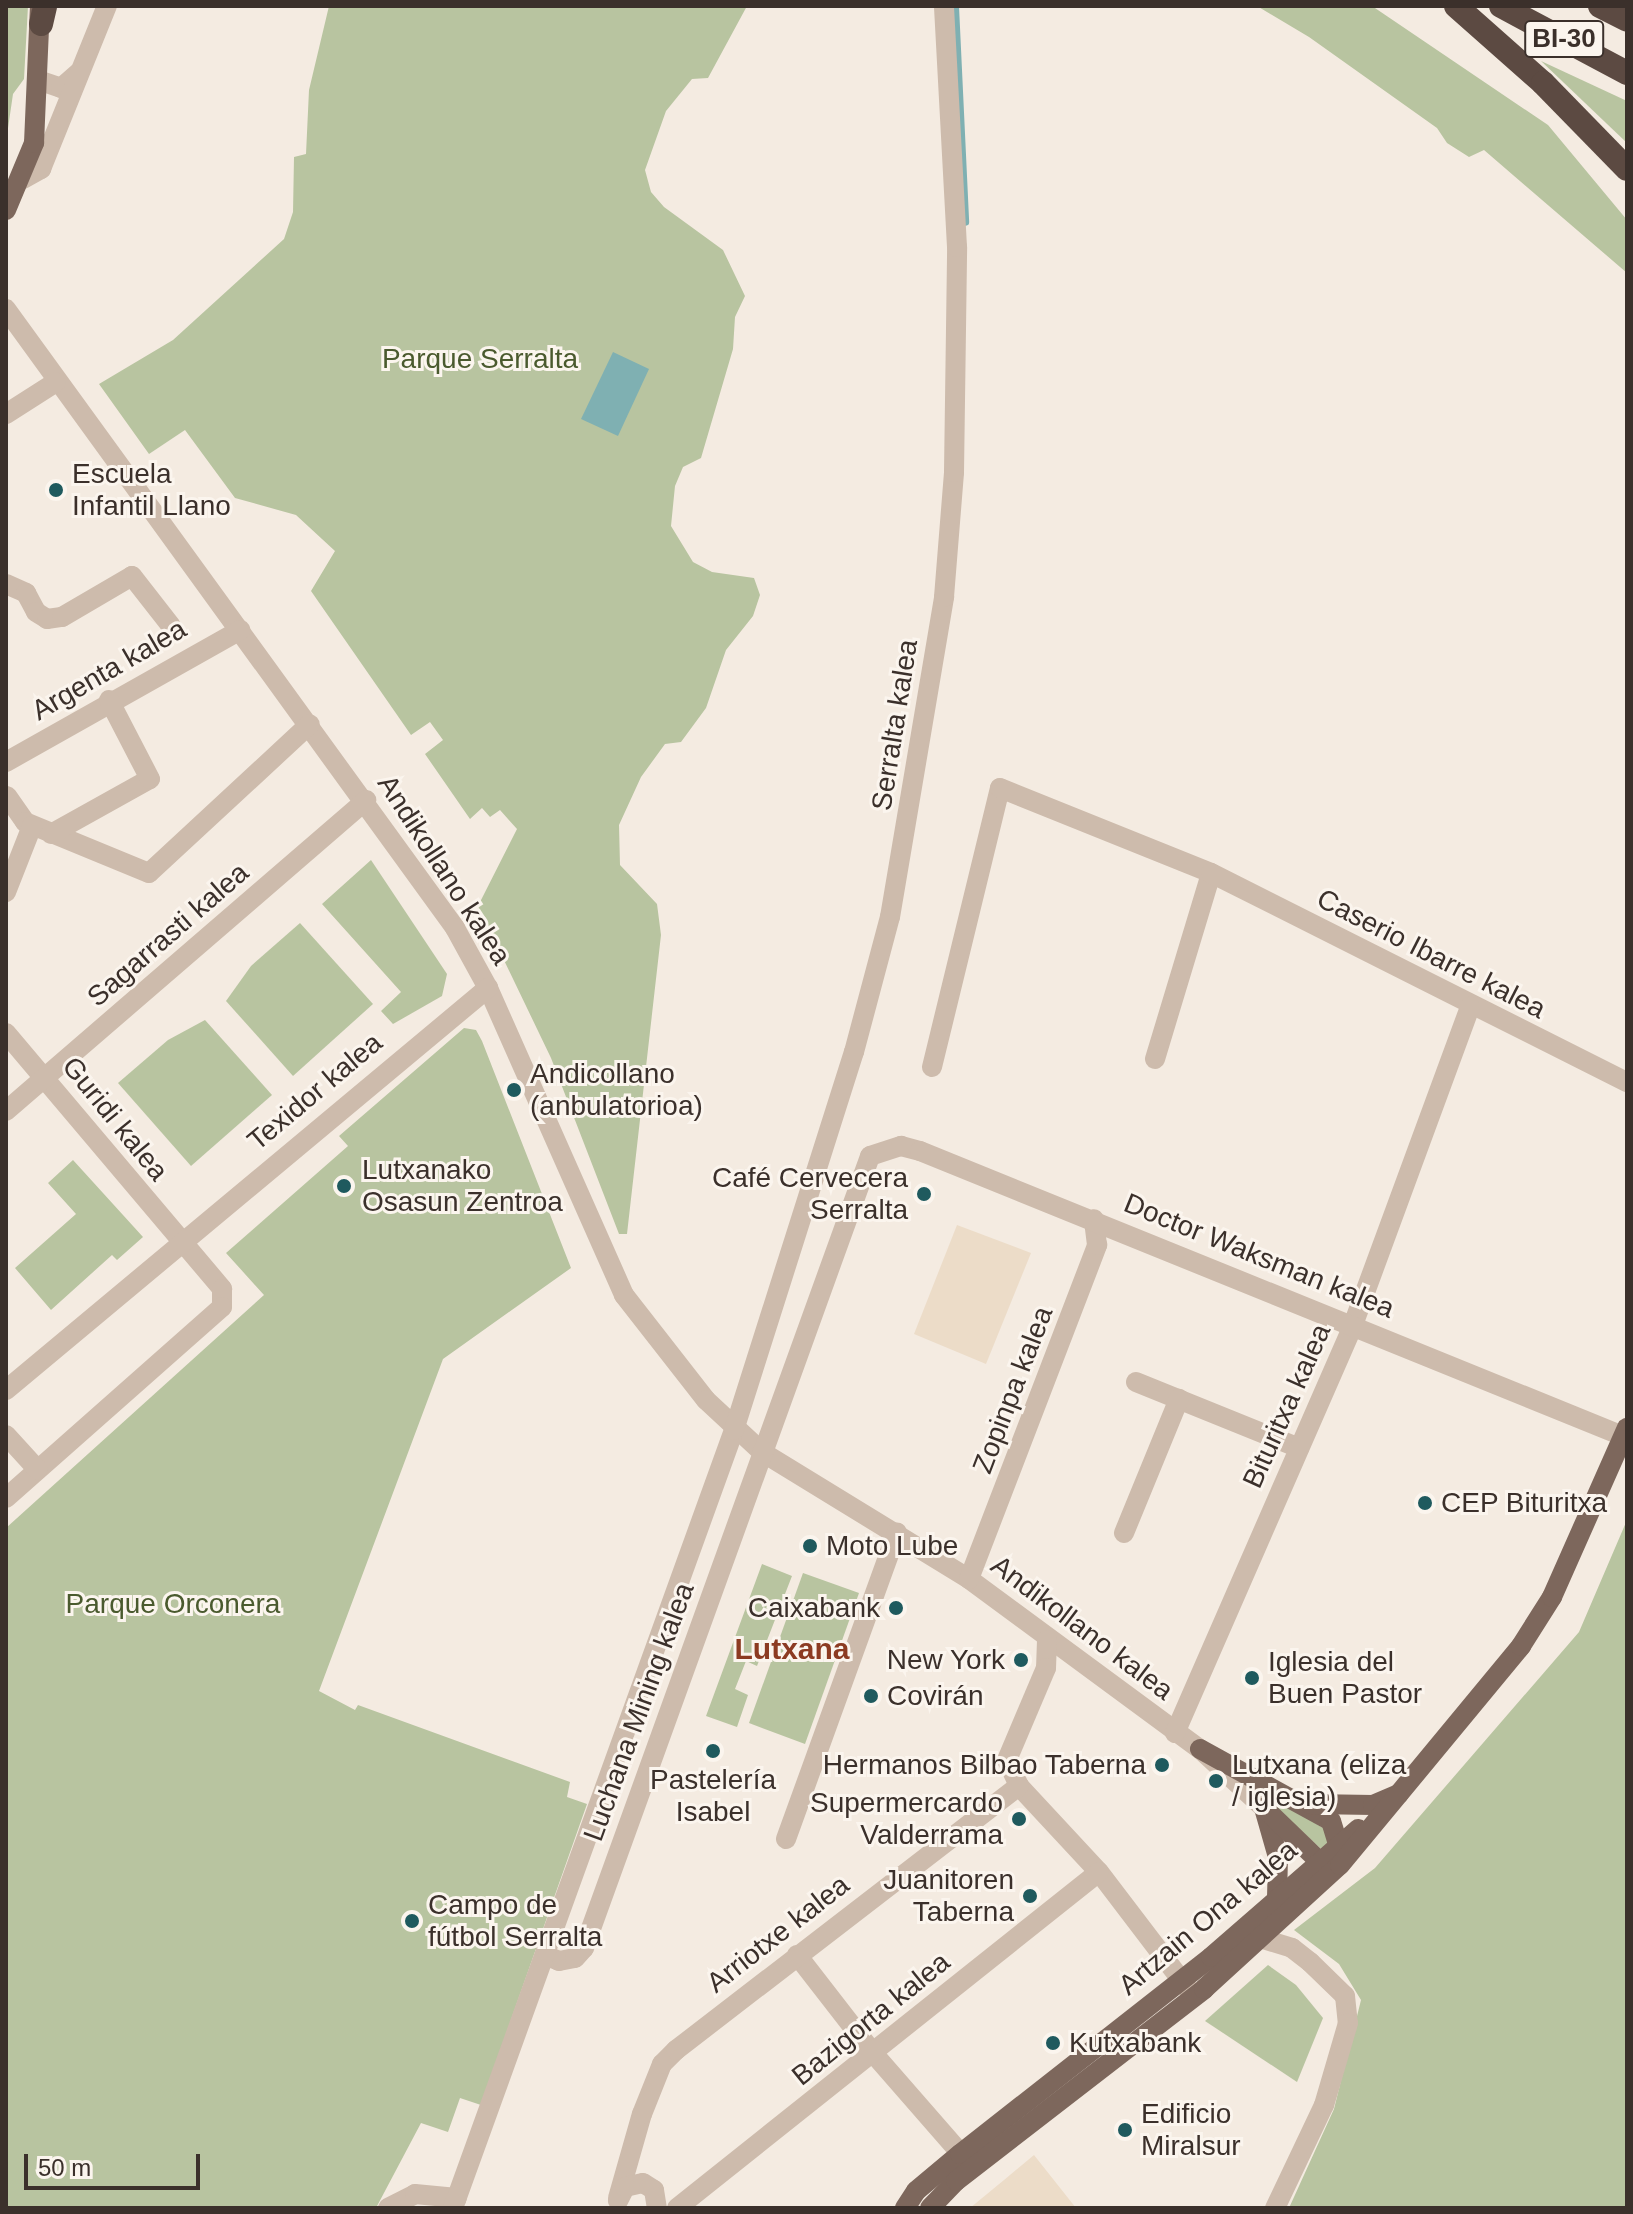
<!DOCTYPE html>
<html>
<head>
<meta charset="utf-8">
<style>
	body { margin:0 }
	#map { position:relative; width:1633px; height:2214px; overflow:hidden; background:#f4ebe1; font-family:Arial,sans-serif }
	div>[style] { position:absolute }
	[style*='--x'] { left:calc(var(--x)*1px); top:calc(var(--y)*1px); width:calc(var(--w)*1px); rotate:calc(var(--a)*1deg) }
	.green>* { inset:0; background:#b8c4a0 }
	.plaza>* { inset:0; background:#ecdcc8 }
	.water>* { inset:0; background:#7fb0b2 }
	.stream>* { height:7px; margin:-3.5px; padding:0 3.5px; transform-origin:3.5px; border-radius:3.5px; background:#7fb0b2 }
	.minor>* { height:20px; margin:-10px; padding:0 10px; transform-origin:10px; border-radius:10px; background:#cdbbac }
	.major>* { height:20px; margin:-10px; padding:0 10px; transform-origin:10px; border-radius:10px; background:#7d675c }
	.highway>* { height:24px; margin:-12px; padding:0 12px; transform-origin:12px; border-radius:12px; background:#5c4a42 }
	.dots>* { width:22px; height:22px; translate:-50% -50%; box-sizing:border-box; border:4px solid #fbf5ee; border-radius:50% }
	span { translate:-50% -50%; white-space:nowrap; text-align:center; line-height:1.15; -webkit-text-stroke:6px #fbf5ee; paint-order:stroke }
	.shield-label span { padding:2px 6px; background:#fbf5ee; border:2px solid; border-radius:6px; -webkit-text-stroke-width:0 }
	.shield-label { font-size:26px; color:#3b302b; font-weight:700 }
	.park-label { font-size:28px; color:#4a5a2e }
	.poi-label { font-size:28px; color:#3b302b }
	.left { translate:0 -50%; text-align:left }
	.right { translate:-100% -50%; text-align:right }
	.street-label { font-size:28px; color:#3b302b }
	.neighbourhood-label { font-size:30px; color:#8c3b22; font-weight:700 }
	.frame { position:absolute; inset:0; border:8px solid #3b302b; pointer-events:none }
	.scale { position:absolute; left:24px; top:2154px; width:176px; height:36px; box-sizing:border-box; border:4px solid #3b302b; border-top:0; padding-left:10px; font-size:24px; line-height:28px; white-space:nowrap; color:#3b302b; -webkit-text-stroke:6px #fbf5ee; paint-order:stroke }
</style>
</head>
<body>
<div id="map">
	<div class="green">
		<div style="clip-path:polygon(6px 6px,28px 6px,24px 79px,13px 94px,6px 142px)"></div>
		<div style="clip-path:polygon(329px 6px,747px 6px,708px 78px,692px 79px,666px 111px,645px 170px,651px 192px,664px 207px,723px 250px,745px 296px,735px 317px,733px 349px,701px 458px,683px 467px,675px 486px,671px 526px,693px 562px,712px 572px,754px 578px,760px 595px,753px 616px,726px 650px,706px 708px,681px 742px,665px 744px,641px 777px,619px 825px,620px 865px,657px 904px,661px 935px,627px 1234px,619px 1234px,551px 1058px,478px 906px,517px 829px,500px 810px,490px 817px,482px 808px,470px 819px,425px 754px,443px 740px,430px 722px,411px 735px,311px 591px,335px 551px,296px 515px,235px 498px,185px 430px,149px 454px,99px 384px,173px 340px,284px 239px,293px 212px,294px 157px,306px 154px,309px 90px)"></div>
		<div style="clip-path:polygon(1257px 6px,1372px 6px,1548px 125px,1627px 220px,1627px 273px,1484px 150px,1469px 157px,1447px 143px,1437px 128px,1309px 37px)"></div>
		<div style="clip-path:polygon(1541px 61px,1627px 101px,1627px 143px)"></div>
		<div style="clip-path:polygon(371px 860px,447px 974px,442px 996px,393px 1024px,381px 1011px,401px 992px,322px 904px)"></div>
		<div style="clip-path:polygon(300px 923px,373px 1004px,293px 1076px,226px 1001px,251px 966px)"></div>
		<div style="clip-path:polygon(205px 1020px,272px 1095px,191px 1166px,118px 1083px,168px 1040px)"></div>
		<div style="clip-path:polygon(464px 1028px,476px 1030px,482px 1041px,571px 1268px,443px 1359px,319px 1691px,355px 1710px,358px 1705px,570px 1782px,567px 1797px,587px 1804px,481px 2105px,460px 2098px,448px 2132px,421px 2123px,376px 2208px,6px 2208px,6px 1528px,264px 1295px,226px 1253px,348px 1146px,339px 1136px)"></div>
		<div style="clip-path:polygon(73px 1160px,143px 1237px,117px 1260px,112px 1255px,51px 1310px,15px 1268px,76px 1214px,48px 1183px)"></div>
		<div style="clip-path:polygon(1627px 1520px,1627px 2208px,1289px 2208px,1334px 2109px,1361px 2000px,1339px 1964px,1294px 1930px,1375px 1868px,1579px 1632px)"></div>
		<div style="clip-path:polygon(762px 1564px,792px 1576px,757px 1666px,746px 1661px,735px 1689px,748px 1695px,737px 1727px,706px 1716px)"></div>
		<div style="clip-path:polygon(803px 1573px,859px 1593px,805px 1744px,749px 1723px)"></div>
		<div style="clip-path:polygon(1246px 1780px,1328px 1831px,1331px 1847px,1320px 1848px)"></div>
		<div style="clip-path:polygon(1268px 1965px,1296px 1985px,1323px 2018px,1297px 2082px,1205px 2021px)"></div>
	</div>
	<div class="plaza">
		<div style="clip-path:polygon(957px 1225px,1031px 1253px,986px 1364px,914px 1334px)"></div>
		<div style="clip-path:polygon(1034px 2155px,1076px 2208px,970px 2208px,1004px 2180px)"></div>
	</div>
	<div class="water">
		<div style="clip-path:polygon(613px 352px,649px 369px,618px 436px,581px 419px)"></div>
	</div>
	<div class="stream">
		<div style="--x:955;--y:6;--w:216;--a:87.3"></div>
	</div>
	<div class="minor">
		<div style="--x:38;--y:80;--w:24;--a:19"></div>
		<div style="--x:61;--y:88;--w:23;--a:-41"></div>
		<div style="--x:23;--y:179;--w:21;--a:-29"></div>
		<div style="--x:41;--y:169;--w:176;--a:-68"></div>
		<div style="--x:6;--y:309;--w:765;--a:54.04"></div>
		<div style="--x:455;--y:928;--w:68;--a:61.2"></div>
		<div style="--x:488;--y:988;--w:336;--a:66.1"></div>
		<div style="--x:624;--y:1295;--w:133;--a:52"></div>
		<div style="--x:706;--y:1400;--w:76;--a:42.9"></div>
		<div style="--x:762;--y:1452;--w:243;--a:31.5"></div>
		<div style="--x:969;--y:1579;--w:287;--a:36.4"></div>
		<div style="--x:1200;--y:1749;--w:87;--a:42.7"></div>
		<div style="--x:6;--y:414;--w:59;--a:-32.6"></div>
		<div style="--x:6;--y:584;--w:22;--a:24"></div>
		<div style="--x:26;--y:593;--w:21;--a:62"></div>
		<div style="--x:36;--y:612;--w:13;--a:32"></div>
		<div style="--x:47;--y:619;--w:15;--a:-8"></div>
		<div style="--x:62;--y:617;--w:81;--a:-30.4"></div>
		<div style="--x:132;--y:576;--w:63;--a:52"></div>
		<div style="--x:6;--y:762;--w:269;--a:-29.4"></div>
		<div style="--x:7;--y:796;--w:32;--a:55"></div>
		<div style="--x:25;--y:822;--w:134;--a:22.4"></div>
		<div style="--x:149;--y:873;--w:219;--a:-42.8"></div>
		<div style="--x:51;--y:834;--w:113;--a:-29.1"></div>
		<div style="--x:150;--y:779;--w:89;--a:-117.4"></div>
		<div style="--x:6;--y:892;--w:71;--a:-68.5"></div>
		<div style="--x:6;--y:1033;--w:335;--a:49.8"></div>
		<div style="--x:222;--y:1289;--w:18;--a:90"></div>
		<div style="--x:222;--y:1307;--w:288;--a:138.5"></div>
		<div style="--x:1155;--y:1059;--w:194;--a:-73.2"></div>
		<div style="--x:932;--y:1067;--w:287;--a:-76.3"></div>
		<div style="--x:1000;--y:788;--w:227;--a:21.9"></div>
		<div style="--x:1211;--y:873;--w:466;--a:26.7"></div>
		<div style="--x:6;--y:1111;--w:476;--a:-40.8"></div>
		<div style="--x:1136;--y:1382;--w:176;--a:22"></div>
		<div style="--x:6;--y:1390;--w:628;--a:-39.83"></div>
		<div style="--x:6;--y:1435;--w:47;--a:47.6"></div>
		<div style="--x:1124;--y:1533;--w:145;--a:-67.7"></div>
		<div style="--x:969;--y:1579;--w:358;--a:-69"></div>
		<div style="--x:1097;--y:1245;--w:26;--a:-97"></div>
		<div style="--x:1047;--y:1640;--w:28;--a:92"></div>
		<div style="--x:1046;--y:1668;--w:100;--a:113"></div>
		<div style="--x:1007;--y:1760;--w:29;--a:65"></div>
		<div style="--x:1019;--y:1786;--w:117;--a:47.1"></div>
		<div style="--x:1099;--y:1872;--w:153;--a:52.7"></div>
		<div style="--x:1175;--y:1733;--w:445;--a:-66.4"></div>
		<div style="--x:1353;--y:1325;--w:339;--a:-69.8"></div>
		<div style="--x:786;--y:1839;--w:326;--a:-70.1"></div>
		<div style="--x:1263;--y:1939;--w:30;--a:17"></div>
		<div style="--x:1292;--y:1948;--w:23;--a:38"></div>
		<div style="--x:1310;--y:1962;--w:49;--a:44.2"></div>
		<div style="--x:1345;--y:1996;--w:27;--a:84"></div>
		<div style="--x:1348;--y:2023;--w:85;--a:106.3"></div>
		<div style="--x:1324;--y:2105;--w:114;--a:115.4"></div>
		<div style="--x:545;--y:1955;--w:15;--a:23"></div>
		<div style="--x:559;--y:1961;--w:16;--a:-11"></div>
		<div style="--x:575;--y:1958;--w:13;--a:-48"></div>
		<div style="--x:584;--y:1948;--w:842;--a:-70.14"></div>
		<div style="--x:870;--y:1156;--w:33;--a:-18"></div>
		<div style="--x:901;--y:1146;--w:20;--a:15"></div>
		<div style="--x:920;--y:1151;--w:759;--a:22.07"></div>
		<div style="--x:797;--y:1955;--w:124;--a:52.2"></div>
		<div style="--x:873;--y:2053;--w:147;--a:48.9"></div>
		<div style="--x:618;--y:2198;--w:87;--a:-74.1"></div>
		<div style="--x:642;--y:2114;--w:54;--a:-68.2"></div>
		<div style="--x:662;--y:2064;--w:20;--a:-45"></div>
		<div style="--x:676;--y:2050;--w:433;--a:-37.6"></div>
		<div style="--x:618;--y:2201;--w:16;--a:-63"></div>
		<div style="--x:625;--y:2187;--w:18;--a:-13"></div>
		<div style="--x:643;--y:2183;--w:13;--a:32"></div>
		<div style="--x:654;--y:2190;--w:18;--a:81"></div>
		<div style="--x:388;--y:2208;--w:30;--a:-27"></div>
		<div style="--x:415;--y:2194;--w:42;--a:5.4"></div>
		<div style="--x:453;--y:2208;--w:827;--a:-70.14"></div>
		<div style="--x:734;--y:1430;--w:397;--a:-72.4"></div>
		<div style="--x:854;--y:1052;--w:140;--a:-75.1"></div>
		<div style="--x:890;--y:917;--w:325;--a:-80.4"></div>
		<div style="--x:944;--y:597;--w:125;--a:-85.4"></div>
		<div style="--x:954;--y:472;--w:225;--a:-89.2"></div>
		<div style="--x:957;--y:247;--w:241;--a:-93.1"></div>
		<div style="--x:677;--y:2208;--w:539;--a:-38.53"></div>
	</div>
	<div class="major">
		<div style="--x:6;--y:210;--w:73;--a:-67.3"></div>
		<div style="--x:34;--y:143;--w:135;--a:-87.5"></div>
		<div style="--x:1200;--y:1749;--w:149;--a:28.8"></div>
		<div style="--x:1331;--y:1821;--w:34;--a:73"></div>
		<div style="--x:1310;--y:1804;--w:63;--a:0.9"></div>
		<div style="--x:1373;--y:1805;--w:28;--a:-23"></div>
		<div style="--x:1264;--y:1808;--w:51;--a:74.1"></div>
		<div style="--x:1278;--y:1857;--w:41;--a:91.4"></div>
		<div style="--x:1264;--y:1808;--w:76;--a:43.9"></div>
		<div style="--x:905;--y:2208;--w:20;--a:-57"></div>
		<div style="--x:916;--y:2191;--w:57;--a:-40.1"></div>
		<div style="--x:960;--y:2154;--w:319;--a:-38.1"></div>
		<div style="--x:1211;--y:1957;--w:195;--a:-41"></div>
		<div style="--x:930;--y:2208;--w:37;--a:-46"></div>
		<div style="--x:956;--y:2181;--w:314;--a:-37.7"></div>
		<div style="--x:1204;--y:1989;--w:184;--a:-42.4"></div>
		<div style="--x:1340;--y:1865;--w:284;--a:-50.4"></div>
		<div style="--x:1521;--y:1646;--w:58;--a:-57.7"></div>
		<div style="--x:1552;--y:1597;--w:185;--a:-66.1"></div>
	</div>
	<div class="highway">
		<div style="--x:1456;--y:6;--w:116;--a:41.5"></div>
		<div style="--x:1543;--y:83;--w:120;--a:45.7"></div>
		<div style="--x:1501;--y:6;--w:143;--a:28"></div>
		<div style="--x:1600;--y:6;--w:30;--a:27"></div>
		<div style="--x:41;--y:24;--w:18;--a:-77"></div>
	</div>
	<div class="dots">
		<div style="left:56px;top:490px;background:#1f5a5e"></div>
		<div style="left:514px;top:1090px;background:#1f5a5e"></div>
		<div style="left:344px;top:1186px;background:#1f5a5e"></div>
		<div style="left:924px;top:1194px;background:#1f5a5e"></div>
		<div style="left:1425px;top:1503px;background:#1f5a5e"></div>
		<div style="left:810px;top:1546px;background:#1f5a5e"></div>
		<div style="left:896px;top:1608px;background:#1f5a5e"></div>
		<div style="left:1021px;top:1660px;background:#1f5a5e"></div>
		<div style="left:1252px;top:1678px;background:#1f5a5e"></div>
		<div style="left:871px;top:1696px;background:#1f5a5e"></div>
		<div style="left:713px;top:1751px;background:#1f5a5e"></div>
		<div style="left:1162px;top:1765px;background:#1f5a5e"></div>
		<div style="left:1216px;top:1781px;background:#1f5a5e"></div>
		<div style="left:1019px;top:1819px;background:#1f5a5e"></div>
		<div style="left:1030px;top:1896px;background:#1f5a5e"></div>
		<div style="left:412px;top:1921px;background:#1f5a5e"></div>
		<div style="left:1053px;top:2043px;background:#1f5a5e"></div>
		<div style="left:1125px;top:2130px;background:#1f5a5e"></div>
	</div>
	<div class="shield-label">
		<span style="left:1564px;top:39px">BI-30</span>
	</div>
	<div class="park-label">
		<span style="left:480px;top:359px">Parque Serralta</span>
		<span style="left:173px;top:1604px">Parque Orconera</span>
	</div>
	<div class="poi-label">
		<span class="left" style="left:72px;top:490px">Escuela<br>Infantil Llano</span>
		<span class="left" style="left:530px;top:1090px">Andicollano<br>(anbulatorioa)</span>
		<span class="left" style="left:362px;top:1186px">Lutxanako<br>Osasun Zentroa</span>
		<span class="right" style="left:908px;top:1194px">Café Cervecera<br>Serralta</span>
		<span class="left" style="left:1441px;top:1503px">CEP Bituritxa</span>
		<span class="left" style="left:826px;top:1546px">Moto Lube</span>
		<span class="right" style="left:880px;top:1608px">Caixabank</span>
		<span class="right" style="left:1005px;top:1660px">New York</span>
		<span class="left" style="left:1268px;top:1678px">Iglesia del<br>Buen Pastor</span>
		<span class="left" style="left:887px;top:1696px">Covirán</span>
		<span class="right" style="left:1146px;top:1765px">Hermanos Bilbao Taberna</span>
		<span class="left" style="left:1232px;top:1781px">Lutxana (eliza<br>/ iglesia)</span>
		<span style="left:713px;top:1796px">Pastelería<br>Isabel</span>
		<span class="right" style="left:1003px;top:1819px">Supermercardo<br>Valderrama</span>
		<span class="right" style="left:1014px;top:1896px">Juanitoren<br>Taberna</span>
		<span class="left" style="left:428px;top:1921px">Campo de<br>fútbol Serralta</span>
		<span class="left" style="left:1069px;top:2043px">Kutxabank</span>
		<span class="left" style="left:1141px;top:2130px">Edificio<br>Miralsur</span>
	</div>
	<div class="street-label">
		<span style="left:109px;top:670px;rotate:-30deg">Argenta kalea</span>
		<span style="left:895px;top:725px;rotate:-81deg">Serralta kalea</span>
		<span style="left:444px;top:870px;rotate:57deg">Andikollano kalea</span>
		<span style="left:168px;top:935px;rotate:-41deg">Sagarrasti kalea</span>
		<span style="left:1431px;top:954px;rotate:27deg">Caserio Ibarre kalea</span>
		<span style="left:315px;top:1092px;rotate:-40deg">Texidor kalea</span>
		<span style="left:115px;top:1119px;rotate:51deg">Guridi kalea</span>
		<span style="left:1259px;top:1256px;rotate:22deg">Doctor Waksman kalea</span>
		<span style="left:1013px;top:1390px;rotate:-69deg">Zopinpa kalea</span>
		<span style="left:1287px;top:1406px;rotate:-66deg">Bituritxa kalea</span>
		<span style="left:1082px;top:1628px;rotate:37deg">Andikollano kalea</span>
		<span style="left:639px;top:1712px;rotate:-70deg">Luchana Mining kalea</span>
		<span style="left:1208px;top:1918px;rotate:-40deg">Artzain Ona kalea</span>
		<span style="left:778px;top:1934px;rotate:-38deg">Arriotxe kalea</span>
		<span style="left:871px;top:2019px;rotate:-39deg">Bazigorta kalea</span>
	</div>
	<div class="neighbourhood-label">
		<span style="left:792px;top:1649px">Lutxana</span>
	</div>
	<div class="frame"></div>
	<div class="scale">50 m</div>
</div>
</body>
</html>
